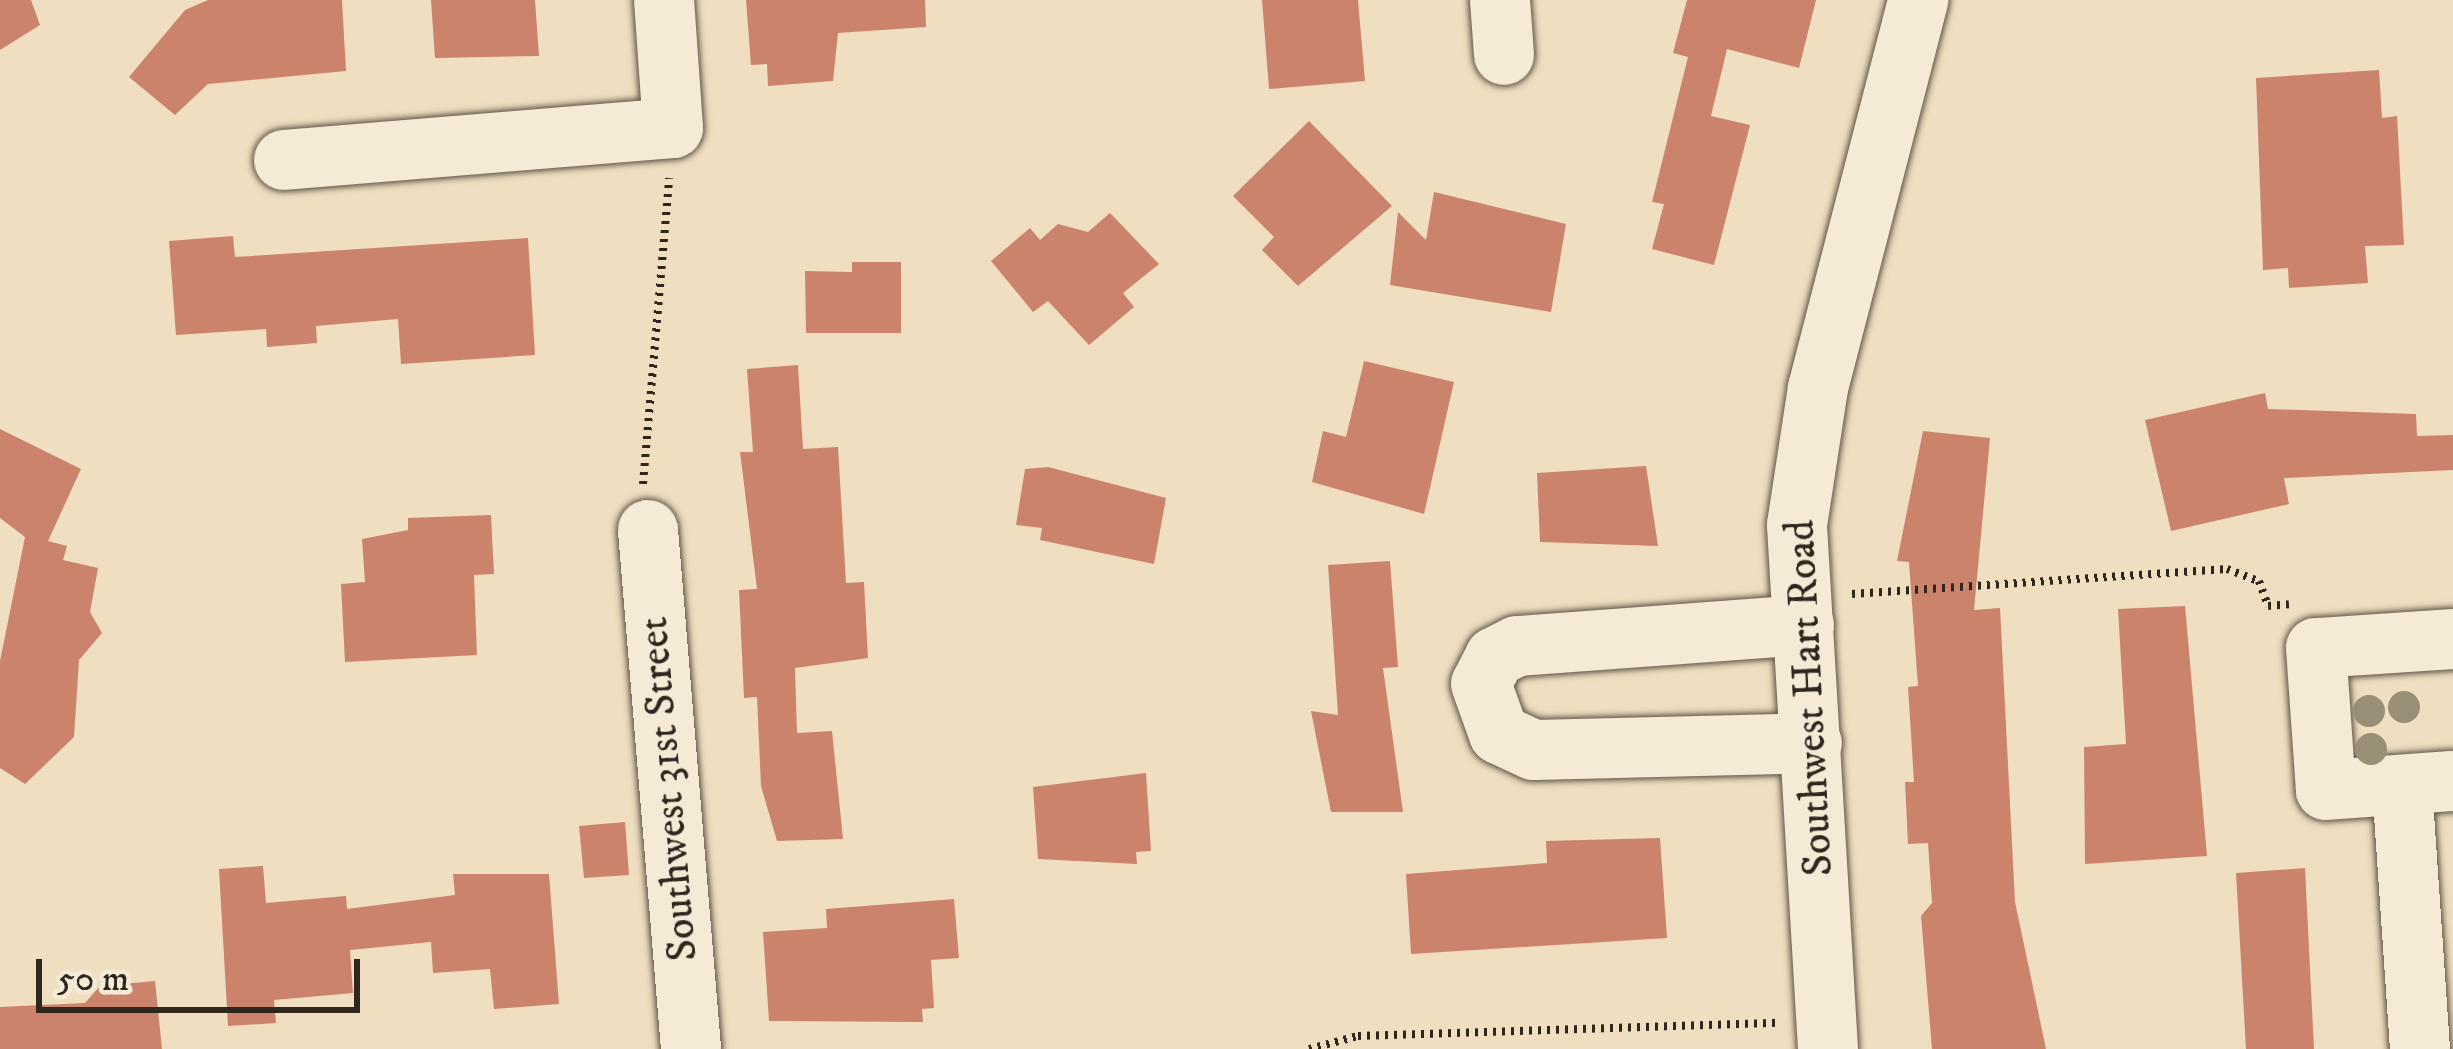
<!DOCTYPE html>
<html>
<head>
<meta charset="utf-8">
<style>
	body { margin:0 }
	#map { position:relative; width:2453px; height:1049px; overflow:hidden; background:#efdec0; font-family:"IM FELL DW Pica",serif }
	div>[style] { position:absolute }
	[style*='--x'] { left:calc(var(--x)*1px); top:calc(var(--y)*1px); width:calc(var(--w)*1px); rotate:calc(var(--a)*1deg) }
	.building>* { inset:0; background:#cb846b }
	.path>* { height:8px; margin-top:-4px; transform-origin:0; background:repeating-linear-gradient(90deg,#2f271e 0 3px,transparent 0 9px) }
	.roads { filter:drop-shadow(0 0 3px #5f5546) drop-shadow(0 0 3px #5f5546) }
	.minor>* { height:60px; margin:-30px; padding:0 30px; transform-origin:30px; border-radius:30px; background:#f5ead6 }
	.trees>* { width:32px; height:32px; margin:-16px; border-radius:50%; background:#998e76 }
	span { translate:-50% -50%; white-space:nowrap; text-align:center; line-height:1.15; -webkit-text-stroke:9px #f5ead6; paint-order:stroke }
	.street-label { font-size:42px; color:#2f271e }
	.scale { position:absolute; left:36px; top:959px; width:324px; height:54px; box-sizing:border-box; border:6px solid #2f271e; border-top:0; padding-left:15px; font-size:36px; line-height:42px; white-space:nowrap; color:#2f271e; -webkit-text-stroke:9px #f5ead6; paint-order:stroke }
</style>
</head>
<body>
<div id="map">
	<div class="building">
		<div style="clip-path:polygon(0 0,31px 0,40px 25px,0 50px)"></div>
		<div style="clip-path:polygon(208px 0,342px 0,346px 71px,208px 84px,175px 115px,129px 77px,185px 10px)"></div>
		<div style="clip-path:polygon(431px 0,535px 0,539px 56px,435px 58px)"></div>
		<div style="clip-path:polygon(746px 0,925px 0,926px 27px,838px 33px,833px 81px,768px 86px,767px 64px,751px 65px)"></div>
		<div style="clip-path:polygon(1262px 0,1358px 0,1365px 81px,1269px 89px)"></div>
		<div style="clip-path:polygon(1687px 0,1816px 0,1799px 68px,1727px 49px,1711px 116px,1750px 125px,1714px 265px,1652px 249px,1664px 204px,1652px 202px,1688px 57px,1673px 53px)"></div>
		<div style="clip-path:polygon(2379px 70px,2382px 118px,2397px 116px,2404px 245px,2365px 246px,2368px 283px,2289px 288px,2288px 268px,2263px 270px,2256px 78px)"></div>
		<div style="clip-path:polygon(1309px 121px,1392px 206px,1298px 286px,1262px 250px,1274px 237px,1233px 196px)"></div>
		<div style="clip-path:polygon(1434px 192px,1566px 224px,1551px 312px,1390px 285px,1398px 212px,1426px 240px)"></div>
		<div style="clip-path:polygon(1110px 213px,1159px 264px,1123px 293px,1134px 307px,1089px 345px,1048px 301px,1033px 312px,991px 261px,1030px 228px,1040px 240px,1058px 224px,1088px 232px)"></div>
		<div style="clip-path:polygon(233px 236px,235px 257px,528px 238px,535px 355px,401px 364px,398px 319px,316px 326px,317px 343px,267px 347px,266px 329px,176px 335px,169px 241px)"></div>
		<div style="clip-path:polygon(852px 262px,901px 262px,901px 333px,806px 333px,805px 271px,852px 272px)"></div>
		<div style="clip-path:polygon(1364px 361px,1454px 382px,1424px 514px,1312px 482px,1323px 431px,1346px 437px)"></div>
		<div style="clip-path:polygon(798px 365px,803px 449px,838px 447px,846px 583px,864px 582px,868px 658px,795px 668px,797px 733px,832px 731px,843px 839px,777px 841px,761px 786px,757px 697px,744px 698px,739px 590px,757px 589px,740px 452px,753px 452px,747px 369px)"></div>
		<div style="clip-path:polygon(2265px 393px,2268px 409px,2416px 414px,2417px 436px,2453px 435px,2453px 470px,2284px 478px,2289px 504px,2171px 531px,2145px 420px)"></div>
		<div style="clip-path:polygon(0 429px,81px 469px,48px 541px,67px 546px,63px 560px,98px 568px,90px 612px,102px 633px,79px 660px,74px 737px,25px 784px,0 768px,0 661px,25px 537px,0 518px)"></div>
		<div style="clip-path:polygon(1923px 431px,1990px 438px,1974px 610px,2000px 608px,2015px 902px,2046px 1049px,1932px 1049px,1921px 916px,1932px 903px,1928px 843px,1908px 844px,1905px 782px,1914px 782px,1908px 687px,1918px 686px,1909px 562px,1897px 561px)"></div>
		<div style="clip-path:polygon(1646px 466px,1658px 546px,1540px 542px,1537px 473px)"></div>
		<div style="clip-path:polygon(1048px 467px,1166px 498px,1154px 564px,1040px 540px,1042px 528px,1016px 525px,1025px 469px)"></div>
		<div style="clip-path:polygon(491px 515px,494px 574px,474px 575px,477px 655px,345px 662px,341px 584px,365px 582px,362px 539px,408px 530px,408px 518px)"></div>
		<div style="clip-path:polygon(1390px 561px,1398px 667px,1383px 668px,1403px 812px,1331px 812px,1311px 711px,1338px 715px,1328px 565px)"></div>
		<div style="clip-path:polygon(2185px 606px,2207px 856px,2085px 864px,2084px 747px,2126px 744px,2118px 609px)"></div>
		<div style="clip-path:polygon(1146px 773px,1151px 851px,1136px 852px,1137px 864px,1038px 859px,1033px 787px)"></div>
		<div style="clip-path:polygon(625px 822px,629px 875px,584px 878px,579px 826px)"></div>
		<div style="clip-path:polygon(1660px 838px,1667px 938px,1411px 954px,1406px 874px,1547px 863px,1546px 841px)"></div>
		<div style="clip-path:polygon(263px 866px,266px 903px,346px 896px,347px 909px,455px 895px,453px 874px,549px 874px,559px 1004px,494px 1009px,490px 969px,433px 973px,431px 942px,350px 950px,353px 993px,274px 1000px,276px 1023px,228px 1026px,219px 869px)"></div>
		<div style="clip-path:polygon(2305px 868px,2314px 1049px,2246px 1049px,2236px 873px)"></div>
		<div style="clip-path:polygon(954px 899px,959px 958px,931px 960px,934px 1008px,922px 1009px,923px 1022px,769px 1021px,763px 932px,827px 928px,826px 909px)"></div>
		<div style="clip-path:polygon(155px 981px,162px 1049px,0 1049px,0 1007px,85px 1003px,100px 986px)"></div>
	</div>
	<div class="path">
		<div style="--x:643;--y:484;--w:307;--a:-85.1"></div>
		<div style="--x:1852;--y:594;--w:376;--a:-3.8"></div>
		<div style="--x:2227;--y:569;--w:34;--a:21"></div>
		<div style="--x:2259;--y:581;--w:27;--a:70"></div>
		<div style="--x:2268;--y:606;--w:21;--a:-5"></div>
		<div style="--x:1309;--y:1049;--w:51;--a:-14.9"></div>
		<div style="--x:1358;--y:1036;--w:421;--a:-1.8"></div>
	</div>
	<div class="roads">
		<div class="minor">
			<div style="--x:1500;--y:0;--w:55;--a:85.8"></div>
			<div style="--x:284;--y:160;--w:390;--a:-4.7"></div>
			<div style="--x:673;--y:128;--w:128;--a:-94"></div>
			<div style="--x:648;--y:530;--w:521;--a:85.26"></div>
			<div style="--x:1804;--y:625;--w:288;--a:175.8"></div>
			<div style="--x:1517;--y:646;--w:25;--a:153"></div>
			<div style="--x:1495;--y:657;--w:30;--a:117"></div>
			<div style="--x:1481;--y:684;--w:53;--a:70.2"></div>
			<div style="--x:1499;--y:734;--w:38;--a:25"></div>
			<div style="--x:1534;--y:750;--w:278;--a:-1.4"></div>
			<div style="--x:2453;--y:639;--w:137;--a:176.2"></div>
			<div style="--x:2316;--y:648;--w:142;--a:86"></div>
			<div style="--x:2326;--y:790;--w:127;--a:-4.1"></div>
			<div style="--x:2402;--y:785;--w:265;--a:86.1"></div>
			<div style="--x:1828;--y:1049;--w:525;--a:-93.39"></div>
			<div style="--x:1797;--y:525;--w:139;--a:-81.3"></div>
			<div style="--x:1818;--y:388;--w:401;--a:-75.5"></div>
		</div>
	</div>
	<div class="trees">
		<div style="left:2404px;top:707px"></div>
		<div style="left:2369px;top:711px"></div>
		<div style="left:2371px;top:749px"></div>
	</div>
	<div class="street-label">
		<span style="left:1810px;top:698px;rotate:-93deg">Southwest Hart Road</span>
		<span style="left:669px;top:789px;rotate:-95deg">Southwest 31st Street</span>
	</div>
	<div class="scale">50 m</div>
</div>
</body>
</html>
